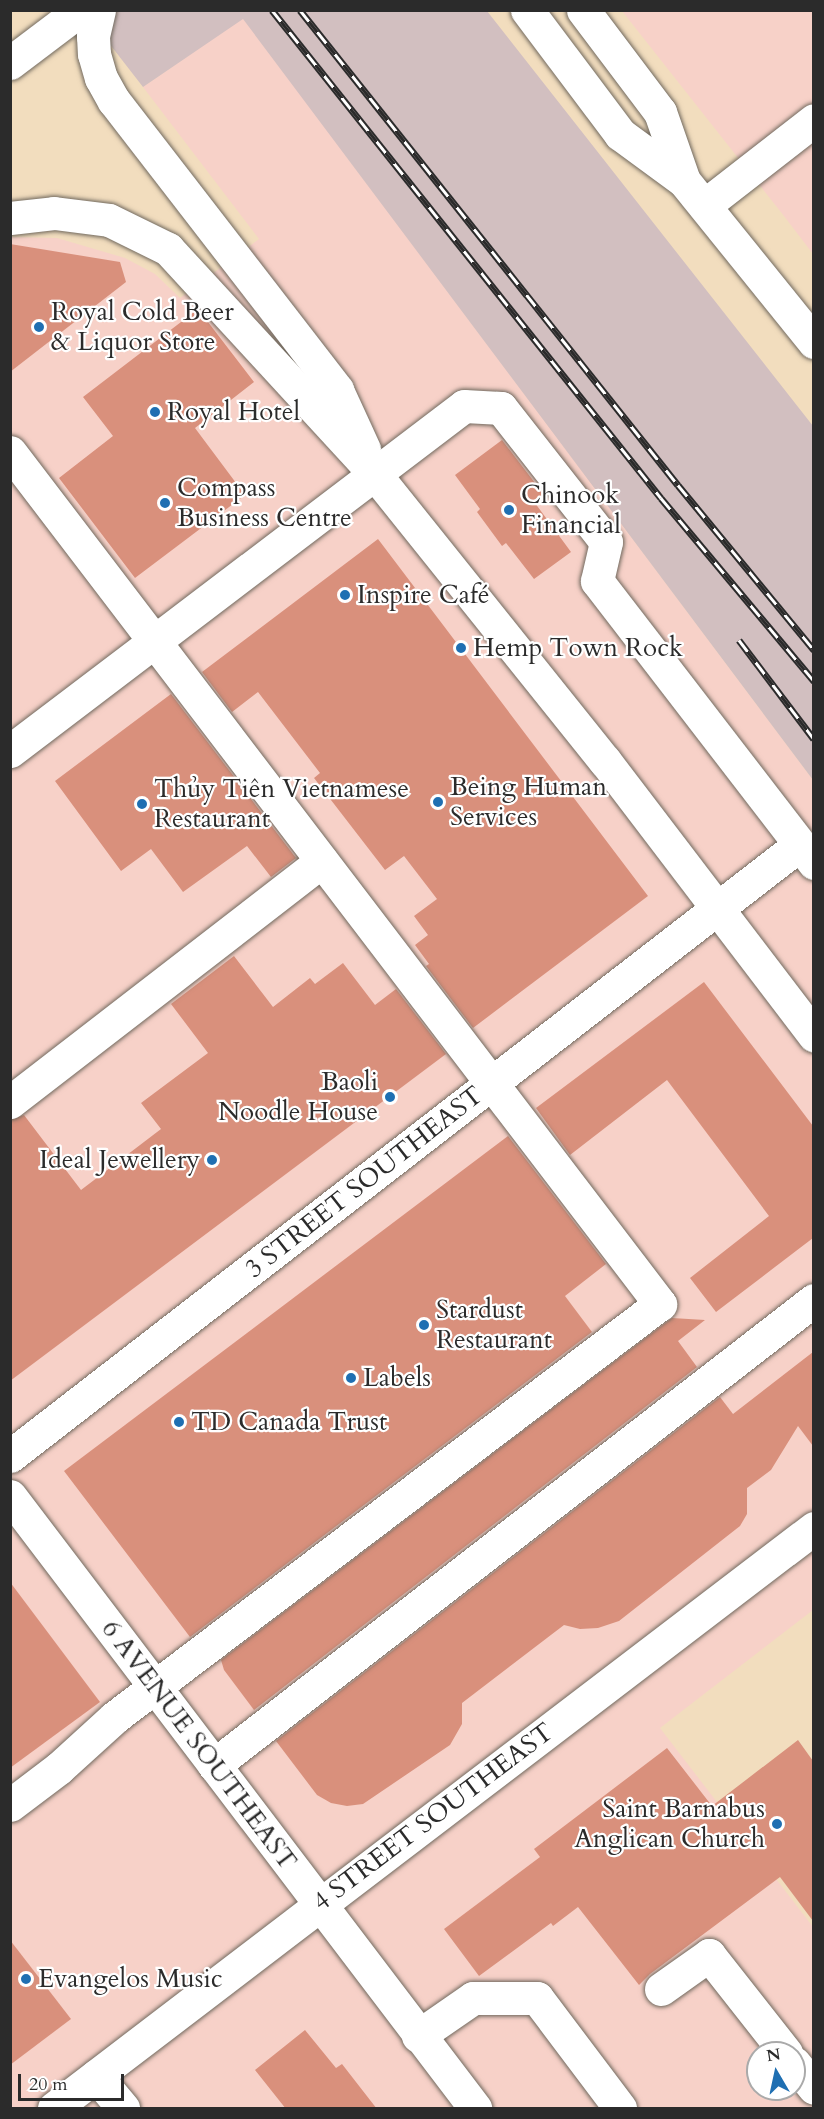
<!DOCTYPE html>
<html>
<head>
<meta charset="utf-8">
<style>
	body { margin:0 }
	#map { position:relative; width:824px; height:2119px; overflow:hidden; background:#f2ddbe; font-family:Cardo,serif }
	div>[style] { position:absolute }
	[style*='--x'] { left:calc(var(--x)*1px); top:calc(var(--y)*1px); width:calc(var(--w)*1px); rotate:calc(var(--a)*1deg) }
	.built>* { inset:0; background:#f7d1c8 }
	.industrial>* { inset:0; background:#d2bfc0 }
	.building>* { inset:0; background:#d9907c }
	.roads { filter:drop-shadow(0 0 2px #71695e) drop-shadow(0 0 2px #71695e) }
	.minor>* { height:33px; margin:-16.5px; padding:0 16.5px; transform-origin:16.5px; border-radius:16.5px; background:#fff }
	.major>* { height:33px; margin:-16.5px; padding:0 16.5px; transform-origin:16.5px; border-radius:16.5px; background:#fff }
	.rail>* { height:7px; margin-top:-3.5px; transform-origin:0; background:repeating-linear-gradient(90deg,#fff 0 14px,#2b2b2b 0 28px); box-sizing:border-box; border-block:2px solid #2b2b2b }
	.dots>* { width:16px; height:16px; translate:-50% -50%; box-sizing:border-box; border:3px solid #fff; border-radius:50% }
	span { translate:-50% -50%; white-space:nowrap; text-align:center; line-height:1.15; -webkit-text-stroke:4.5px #fff; paint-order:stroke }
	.poi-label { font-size:26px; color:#2b2b2b }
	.left { translate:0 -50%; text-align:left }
	.right { translate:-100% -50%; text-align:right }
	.street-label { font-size:26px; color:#2b2b2b }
	.frame { position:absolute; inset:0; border:12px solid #2b2b2b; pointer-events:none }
	.north { position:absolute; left:746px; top:2041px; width:60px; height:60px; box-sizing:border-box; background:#fff; border:2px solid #aaa; border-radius:50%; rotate:351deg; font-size:16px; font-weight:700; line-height:24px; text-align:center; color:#2b2b2b }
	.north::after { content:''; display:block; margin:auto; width:21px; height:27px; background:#1f6fb2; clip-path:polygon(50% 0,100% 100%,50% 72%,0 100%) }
	.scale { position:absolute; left:18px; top:2074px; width:106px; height:27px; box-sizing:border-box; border:3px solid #2b2b2b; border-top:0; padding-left:8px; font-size:18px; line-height:21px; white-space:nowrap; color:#2b2b2b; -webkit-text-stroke:4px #fff; paint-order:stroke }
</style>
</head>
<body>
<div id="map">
	<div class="built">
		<div style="clip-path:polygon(622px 11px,813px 11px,813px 254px,784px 216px)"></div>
		<div style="clip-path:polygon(evenodd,243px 18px,813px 780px,813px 1610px,660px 1728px,813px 1927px,813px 2108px,11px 2108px,10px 237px,57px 238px,125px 258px,155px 274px,180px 298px,259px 239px,143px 87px,243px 18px,758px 2053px,794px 2053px,794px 2089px,758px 2089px,758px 2053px)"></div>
	</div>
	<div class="industrial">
		<div style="clip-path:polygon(84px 11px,487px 11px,813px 426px,813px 780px,243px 19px,143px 87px)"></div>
	</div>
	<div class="building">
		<div style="clip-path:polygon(10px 244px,120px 262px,126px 282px,10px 372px)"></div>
		<div style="clip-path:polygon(198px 309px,254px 382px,195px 428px,245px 495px,135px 578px,59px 478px,113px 436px,83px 397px)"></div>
		<div style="clip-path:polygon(502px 440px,545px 496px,535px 503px,571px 552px,534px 579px,506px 543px,502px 546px,477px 512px,480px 509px,455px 475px)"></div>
		<div style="clip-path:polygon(378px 539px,648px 896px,473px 1028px,426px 966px,429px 964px,415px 945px,428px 935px,414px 916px,437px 899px,404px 856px,385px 870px,314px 778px,320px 773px,258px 692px,232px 712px,202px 672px)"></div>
		<div style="clip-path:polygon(171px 694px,296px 858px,271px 877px,247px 846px,183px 892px,151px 849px,121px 871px,55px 781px)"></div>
		<div style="clip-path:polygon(234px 956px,273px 1007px,310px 978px,315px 984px,343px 963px,375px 1005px,396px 989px,446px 1054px,10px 1381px,10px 1120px,24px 1115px,81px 1190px,161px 1129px,141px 1103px,208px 1053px,171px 1004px)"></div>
		<div style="clip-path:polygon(704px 982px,813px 1126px,813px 1238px,716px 1312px,690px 1278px,769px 1216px,667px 1080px,570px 1155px,536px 1108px)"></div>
		<div style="clip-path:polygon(508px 1136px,606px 1264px,565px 1296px,592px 1332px,190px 1637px,64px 1471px)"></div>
		<div style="clip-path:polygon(672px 1318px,705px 1320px,678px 1341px,697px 1367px,254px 1710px,224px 1670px,221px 1660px)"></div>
		<div style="clip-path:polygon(813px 1352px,813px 1446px,798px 1426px,771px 1470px,747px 1488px,747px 1514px,740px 1526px,619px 1621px,598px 1628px,580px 1629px,564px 1625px,462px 1703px,462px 1724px,450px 1745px,363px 1804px,347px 1806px,331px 1803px,317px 1795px,276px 1741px,720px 1397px,733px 1414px)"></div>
		<div style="clip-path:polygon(10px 1582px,100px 1702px,10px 1768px)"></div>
		<div style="clip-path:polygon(798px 1740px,813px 1761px,813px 1921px,780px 1877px,650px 1974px,639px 1985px,578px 1907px,553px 1926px,551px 1923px,479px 1976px,444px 1929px,540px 1857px,534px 1849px,667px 1748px,712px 1806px)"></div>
		<div style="clip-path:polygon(10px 1940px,71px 2019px,10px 2065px)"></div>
		<div style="clip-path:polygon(305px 2030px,336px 2068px,342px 2064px,377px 2109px,286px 2109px,255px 2070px)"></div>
	</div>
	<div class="roads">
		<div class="minor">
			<div style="--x:527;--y:10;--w:155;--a:53.1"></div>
			<div style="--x:620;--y:134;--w:79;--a:36.3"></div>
			<div style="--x:684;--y:181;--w:207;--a:51.1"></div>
			<div style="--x:583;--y:10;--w:128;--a:53"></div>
			<div style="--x:660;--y:112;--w:73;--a:70.8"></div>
			<div style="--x:705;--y:205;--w:138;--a:-37.9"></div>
			<div style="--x:10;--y:452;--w:1072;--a:52.66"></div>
			<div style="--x:660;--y:1304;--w:684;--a:142.85"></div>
			<div style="--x:115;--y:1717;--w:76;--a:137.7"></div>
			<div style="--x:59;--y:1768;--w:61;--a:142.9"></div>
			<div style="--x:10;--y:751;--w:570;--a:-37.23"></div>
			<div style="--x:464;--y:406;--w:37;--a:3"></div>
			<div style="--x:501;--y:408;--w:170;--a:51.9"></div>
			<div style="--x:606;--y:542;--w:40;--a:103"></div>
			<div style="--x:597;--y:581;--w:356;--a:52.4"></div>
			<div style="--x:10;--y:1102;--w:394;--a:-37.7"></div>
			<div style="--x:10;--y:1456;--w:998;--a:-37.75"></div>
			<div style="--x:10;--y:1496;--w:769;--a:52.77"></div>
			<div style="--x:214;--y:1765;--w:759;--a:-37.78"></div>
			<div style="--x:661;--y:1989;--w:59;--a:-35.3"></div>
			<div style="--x:709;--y:1955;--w:125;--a:51.8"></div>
			<div style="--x:418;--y:2036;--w:67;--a:-34.6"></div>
			<div style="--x:473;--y:1998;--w:64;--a:0"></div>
			<div style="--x:537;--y:1998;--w:138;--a:53"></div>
			<div style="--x:794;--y:2063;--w:32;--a:51"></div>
			<div style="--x:96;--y:2076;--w:42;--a:49.8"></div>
			<div style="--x:54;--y:2108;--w:956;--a:-37.35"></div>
		</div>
		<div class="major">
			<div style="--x:99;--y:10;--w:27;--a:103"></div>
			<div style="--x:93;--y:36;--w:18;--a:87"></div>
			<div style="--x:94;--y:54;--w:25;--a:74"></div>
			<div style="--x:101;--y:78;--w:26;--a:61"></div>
			<div style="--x:114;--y:101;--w:365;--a:52.3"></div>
			<div style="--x:337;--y:390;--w:65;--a:65.4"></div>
			<div style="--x:10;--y:63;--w:88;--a:-37.1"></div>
			<div style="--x:10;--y:218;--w:44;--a:-6.5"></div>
			<div style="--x:54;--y:213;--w:55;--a:7.3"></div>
			<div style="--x:109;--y:220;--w:66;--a:26.2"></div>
			<div style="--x:168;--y:249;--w:304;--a:47.4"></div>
			<div style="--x:374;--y:473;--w:369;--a:51.3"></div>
			<div style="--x:605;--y:761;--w:345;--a:52.7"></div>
		</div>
	</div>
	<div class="rail">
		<div style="--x:272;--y:10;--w:624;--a:51.44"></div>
		<div style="--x:661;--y:498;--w:239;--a:50.1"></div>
		<div style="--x:300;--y:10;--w:607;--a:51.49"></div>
		<div style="--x:678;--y:485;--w:214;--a:50.5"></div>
		<div style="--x:739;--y:640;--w:124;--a:52.9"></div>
	</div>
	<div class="dots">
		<div style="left:39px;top:327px;background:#1f6fb2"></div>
		<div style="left:155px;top:412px;background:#1f6fb2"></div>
		<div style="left:165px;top:503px;background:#1f6fb2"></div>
		<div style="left:509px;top:510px;background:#1f6fb2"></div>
		<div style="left:345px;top:595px;background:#1f6fb2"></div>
		<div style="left:461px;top:648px;background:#1f6fb2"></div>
		<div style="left:438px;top:802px;background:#1f6fb2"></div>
		<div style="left:142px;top:804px;background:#1f6fb2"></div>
		<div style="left:390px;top:1097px;background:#1f6fb2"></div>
		<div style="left:212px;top:1160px;background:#1f6fb2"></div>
		<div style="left:424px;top:1325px;background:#1f6fb2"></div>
		<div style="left:351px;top:1378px;background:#1f6fb2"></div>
		<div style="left:179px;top:1422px;background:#1f6fb2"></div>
		<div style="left:777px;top:1824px;background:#1f6fb2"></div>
		<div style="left:26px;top:1979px;background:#1f6fb2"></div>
	</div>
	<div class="poi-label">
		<span class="left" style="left:51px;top:327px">Royal Cold Beer<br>&amp; Liquor Store</span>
		<span class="left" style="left:167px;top:412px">Royal Hotel</span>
		<span class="left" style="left:177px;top:503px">Compass<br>Business Centre</span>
		<span class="left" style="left:521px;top:510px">Chinook<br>Financial</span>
		<span class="left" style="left:357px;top:595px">Inspire Café</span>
		<span class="left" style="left:473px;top:648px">Hemp Town Rock</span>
		<span class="left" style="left:450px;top:802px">Being Human<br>Services</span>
		<span class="left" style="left:154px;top:804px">Thủy Tiên Vietnamese<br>Restaurant</span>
		<span class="right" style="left:378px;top:1097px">Baoli<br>Noodle House</span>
		<span class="right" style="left:200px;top:1160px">Ideal Jewellery</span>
		<span class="left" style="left:436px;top:1325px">Stardust<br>Restaurant</span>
		<span class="left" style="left:363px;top:1378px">Labels</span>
		<span class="left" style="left:191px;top:1422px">TD Canada Trust</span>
		<span class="right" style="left:765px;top:1824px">Saint Barnabus<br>Anglican Church</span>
		<span class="left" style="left:38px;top:1979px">Evangelos Music</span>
	</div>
	<div class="street-label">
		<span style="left:364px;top:1182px;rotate:-38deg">3 STREET SOUTHEAST</span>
		<span style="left:199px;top:1745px;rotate:53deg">6 AVENUE SOUTHEAST</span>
		<span style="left:433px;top:1817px;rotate:-37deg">4 STREET SOUTHEAST</span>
	</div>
	<div class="frame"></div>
	<div class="north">N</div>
	<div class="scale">20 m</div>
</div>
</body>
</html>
